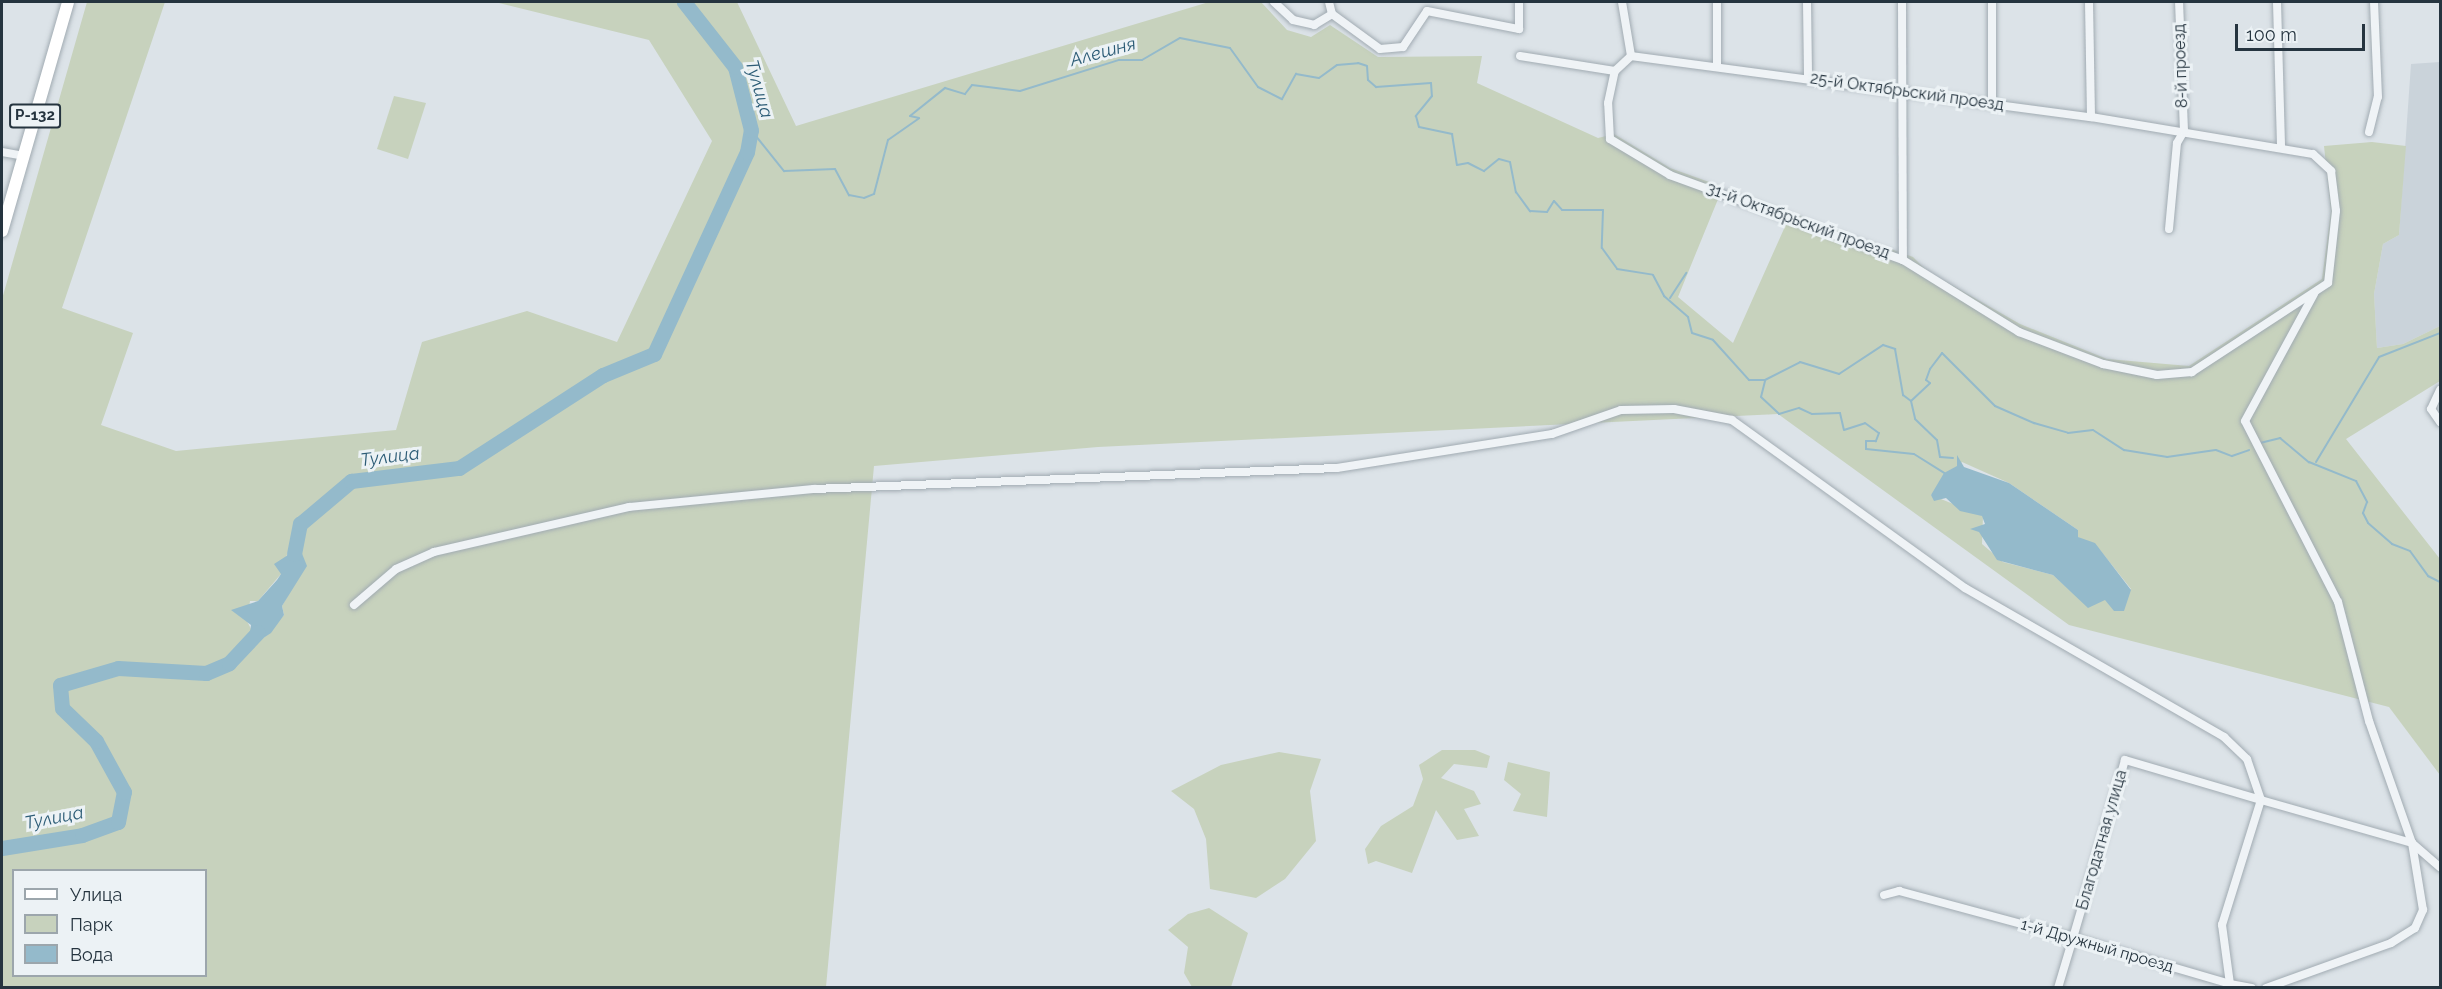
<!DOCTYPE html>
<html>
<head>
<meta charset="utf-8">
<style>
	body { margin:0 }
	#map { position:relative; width:2442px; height:989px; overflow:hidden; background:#dce3e8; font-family:Raleway,sans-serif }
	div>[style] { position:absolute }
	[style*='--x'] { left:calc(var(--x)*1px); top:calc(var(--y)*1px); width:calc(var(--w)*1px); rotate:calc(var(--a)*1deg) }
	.built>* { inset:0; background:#cad3da }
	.green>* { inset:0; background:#c7d2bd }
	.water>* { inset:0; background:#94bacb }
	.stream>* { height:2px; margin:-1px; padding:0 1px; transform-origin:1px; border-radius:1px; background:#94bacb }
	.river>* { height:15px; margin:-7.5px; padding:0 7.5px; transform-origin:7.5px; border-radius:7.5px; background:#94bacb }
	.roads { filter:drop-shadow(0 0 2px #a1abb2) drop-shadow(0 0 2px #a1abb2) }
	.street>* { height:8px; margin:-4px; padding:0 4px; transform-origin:4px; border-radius:4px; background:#eff3f6 }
	.primary>* { height:12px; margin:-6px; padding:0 6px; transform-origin:6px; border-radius:6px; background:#fff }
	span { translate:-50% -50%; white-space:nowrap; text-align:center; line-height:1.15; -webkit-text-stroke:6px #ecf2f5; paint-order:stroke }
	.shield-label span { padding:2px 4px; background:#ecf2f5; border:2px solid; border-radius:4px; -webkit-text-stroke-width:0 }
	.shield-label { font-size:15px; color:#25343f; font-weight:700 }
	.street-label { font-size:16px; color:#25343f }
	.water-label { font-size:18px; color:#2c5c76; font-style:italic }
	.frame { position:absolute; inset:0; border:3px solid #25343f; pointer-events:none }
	.legend { position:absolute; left:12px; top:869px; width:195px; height:108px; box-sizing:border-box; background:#ecf2f5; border:2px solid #9ca6ac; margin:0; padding:8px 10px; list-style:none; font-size:18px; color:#25343f }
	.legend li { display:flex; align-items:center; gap:12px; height:30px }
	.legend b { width:30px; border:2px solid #9ca6ac }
	.scale { position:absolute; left:2235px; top:24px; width:130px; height:27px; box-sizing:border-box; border:3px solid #25343f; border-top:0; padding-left:8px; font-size:18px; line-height:21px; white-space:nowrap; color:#25343f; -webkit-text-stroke:4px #ecf2f5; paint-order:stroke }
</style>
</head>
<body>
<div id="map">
	<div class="built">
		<div style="clip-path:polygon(2440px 62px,2440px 326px,2403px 344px,2377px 348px,2374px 294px,2383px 244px,2399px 235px,2411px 64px)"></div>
	</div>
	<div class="green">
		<div style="clip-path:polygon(evenodd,87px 2px,165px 2px,62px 308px,133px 333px,101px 425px,176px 451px,396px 430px,422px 342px,527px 311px,617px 342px,712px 141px,649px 40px,495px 2px,737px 2px,796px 126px,1209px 2px,1261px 2px,1287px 30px,1311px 37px,1330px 25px,1378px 57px,1482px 56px,1477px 83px,1598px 138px,1614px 134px,1670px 168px,1723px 187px,1678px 297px,1733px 343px,1791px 213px,1913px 257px,1927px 271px,2020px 324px,2107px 359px,2189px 366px,2322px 279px,2331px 211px,2324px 146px,2372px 142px,2406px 146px,2399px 235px,2383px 244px,2374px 294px,2377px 348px,2403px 344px,2440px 326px,2440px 381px,2346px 439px,2440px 559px,2440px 775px,2389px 707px,2069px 625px,1778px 414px,1098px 447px,874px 466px,826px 987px,2px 988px,2px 299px,87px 2px,1962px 462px,2009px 483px,2078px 530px,2078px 537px,2100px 550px,2131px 589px,2105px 600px,2073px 593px,2053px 575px,2003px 562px,1982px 544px,1983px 516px,1931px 495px,1962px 462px,87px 2px,290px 545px,300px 547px,301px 572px,282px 606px,284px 615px,258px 643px,247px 621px,250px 601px,258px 601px,281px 574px,290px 545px,87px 2px,14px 870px,206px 870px,206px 976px,14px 976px,14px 870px)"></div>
		<div style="clip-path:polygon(394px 96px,426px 103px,408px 159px,377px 149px)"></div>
		<div style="clip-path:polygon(1442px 750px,1475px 750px,1490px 756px,1487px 768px,1454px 764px,1441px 778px,1474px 791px,1481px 804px,1464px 809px,1479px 836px,1457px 840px,1436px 810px,1412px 873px,1376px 861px,1368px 864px,1365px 849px,1381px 826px,1413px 806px,1423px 779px,1419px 765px)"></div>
		<div style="clip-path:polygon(1279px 752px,1321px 759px,1310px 791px,1316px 841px,1285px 879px,1256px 898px,1210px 889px,1206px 839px,1194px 809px,1171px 791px,1221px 765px)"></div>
		<div style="clip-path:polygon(1508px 762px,1550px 772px,1547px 817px,1513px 811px,1521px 794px,1504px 780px)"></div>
		<div style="clip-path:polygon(1209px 908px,1248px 933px,1231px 987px,1192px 987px,1184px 973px,1188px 947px,1168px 930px,1188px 914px)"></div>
	</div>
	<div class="water">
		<div style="clip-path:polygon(1957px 455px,1964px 467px,2009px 483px,2078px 530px,2078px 537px,2095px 543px,2131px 590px,2124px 611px,2114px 611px,2105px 600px,2088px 608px,2053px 575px,1997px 560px,1979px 532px,1970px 529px,1985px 524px,1982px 516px,1960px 511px,1946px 498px,1934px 501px,1931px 495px,1944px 473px,1957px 466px)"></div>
		<div style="clip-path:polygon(295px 536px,307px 566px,282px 606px,284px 615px,271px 633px,248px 648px,251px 625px,231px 610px,258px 601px,277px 580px,281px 574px,274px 564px,288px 555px)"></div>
	</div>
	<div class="stream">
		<div style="--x:751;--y:130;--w:53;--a:51.2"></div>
		<div style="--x:784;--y:171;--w:51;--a:-2.2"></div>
		<div style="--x:835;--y:169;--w:30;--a:62"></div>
		<div style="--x:849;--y:195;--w:15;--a:11"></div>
		<div style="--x:864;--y:198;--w:11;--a:-22"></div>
		<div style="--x:874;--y:194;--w:56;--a:-75.5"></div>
		<div style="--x:888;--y:140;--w:38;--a:-35"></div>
		<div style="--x:919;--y:118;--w:9;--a:-167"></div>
		<div style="--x:910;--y:116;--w:45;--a:-38.7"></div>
		<div style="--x:945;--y:88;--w:21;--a:17"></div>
		<div style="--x:965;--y:94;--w:11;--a:-52"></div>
		<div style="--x:972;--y:85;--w:48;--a:7.1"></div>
		<div style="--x:1020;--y:91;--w:104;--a:-17.4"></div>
		<div style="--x:1119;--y:60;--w:23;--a:0"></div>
		<div style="--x:1142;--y:60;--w:44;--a:-30.1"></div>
		<div style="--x:1180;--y:38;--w:51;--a:11.3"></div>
		<div style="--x:1230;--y:48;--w:48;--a:54.3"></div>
		<div style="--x:1258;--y:87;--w:27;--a:27"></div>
		<div style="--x:1282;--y:99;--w:29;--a:-61"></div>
		<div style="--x:1296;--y:74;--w:23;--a:10"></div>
		<div style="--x:1319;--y:78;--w:22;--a:-36"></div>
		<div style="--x:1337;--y:65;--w:21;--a:-5"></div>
		<div style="--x:1358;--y:63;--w:9;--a:18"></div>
		<div style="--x:1367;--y:66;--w:14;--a:86"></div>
		<div style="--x:1368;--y:80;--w:11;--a:41"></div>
		<div style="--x:1376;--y:87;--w:55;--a:-4.2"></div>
		<div style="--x:1431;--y:83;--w:13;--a:86"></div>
		<div style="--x:1432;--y:96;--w:26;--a:129"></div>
		<div style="--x:1416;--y:116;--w:11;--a:75"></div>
		<div style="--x:1419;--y:127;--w:34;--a:12"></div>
		<div style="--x:1452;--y:134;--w:31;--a:81"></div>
		<div style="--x:1457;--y:165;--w:11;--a:-10"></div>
		<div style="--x:1468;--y:163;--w:18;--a:27"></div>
		<div style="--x:1484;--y:171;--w:19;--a:-39"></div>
		<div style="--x:1499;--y:159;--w:11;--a:15"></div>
		<div style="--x:1510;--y:162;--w:31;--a:79"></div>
		<div style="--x:1516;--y:192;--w:24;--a:54"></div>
		<div style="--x:1530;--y:211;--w:17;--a:3"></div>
		<div style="--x:1547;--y:212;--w:13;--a:-58"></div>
		<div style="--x:1554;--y:201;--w:12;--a:48"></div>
		<div style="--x:1562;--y:210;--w:41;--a:0"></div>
		<div style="--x:1603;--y:210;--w:38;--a:92"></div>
		<div style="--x:1602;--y:248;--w:26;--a:54"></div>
		<div style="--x:1617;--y:269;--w:36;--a:9"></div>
		<div style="--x:1653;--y:275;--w:24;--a:62"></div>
		<div style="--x:1664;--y:296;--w:32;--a:41"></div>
		<div style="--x:1688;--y:317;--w:16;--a:76"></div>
		<div style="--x:1692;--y:333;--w:22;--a:18"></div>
		<div style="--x:1713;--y:340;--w:54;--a:48"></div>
		<div style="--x:1749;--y:380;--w:16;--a:0"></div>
		<div style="--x:1765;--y:380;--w:39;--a:-27"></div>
		<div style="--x:1800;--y:362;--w:41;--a:17.1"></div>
		<div style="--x:1839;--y:374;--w:53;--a:-33.4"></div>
		<div style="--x:1883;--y:345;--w:13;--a:18"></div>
		<div style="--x:1895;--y:349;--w:47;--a:80.1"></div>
		<div style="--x:1903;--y:395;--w:10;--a:37"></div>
		<div style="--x:1911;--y:401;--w:26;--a:-43"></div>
		<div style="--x:1930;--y:383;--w:5;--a:-143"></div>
		<div style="--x:1926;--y:380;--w:12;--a:-70"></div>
		<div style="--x:1930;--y:369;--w:20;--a:-53"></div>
		<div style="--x:1942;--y:353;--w:75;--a:45"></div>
		<div style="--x:1995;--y:406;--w:43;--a:23.6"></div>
		<div style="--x:2034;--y:423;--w:35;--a:16"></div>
		<div style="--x:2068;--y:433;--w:25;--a:-7"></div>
		<div style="--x:2093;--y:430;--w:37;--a:33"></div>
		<div style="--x:2124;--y:450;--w:44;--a:9.2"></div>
		<div style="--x:2167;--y:457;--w:49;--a:-8.1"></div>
		<div style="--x:2216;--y:450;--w:17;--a:21"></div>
		<div style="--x:2232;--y:456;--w:18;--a:-19"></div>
		<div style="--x:1670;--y:298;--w:30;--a:-57"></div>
		<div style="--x:1765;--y:381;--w:16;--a:104"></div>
		<div style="--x:1761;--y:397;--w:25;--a:43"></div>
		<div style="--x:1779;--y:414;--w:21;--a:-17"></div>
		<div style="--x:1799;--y:408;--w:14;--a:25"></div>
		<div style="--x:1812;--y:414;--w:28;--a:-2"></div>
		<div style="--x:1840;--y:413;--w:17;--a:77"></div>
		<div style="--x:1844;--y:430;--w:22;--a:-18"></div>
		<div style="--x:1865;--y:423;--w:17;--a:36"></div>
		<div style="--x:1879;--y:433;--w:9;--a:111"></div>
		<div style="--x:1876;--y:441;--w:10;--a:180"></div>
		<div style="--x:1866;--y:441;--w:8;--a:90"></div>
		<div style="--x:1866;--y:449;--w:48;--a:5.9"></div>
		<div style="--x:1914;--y:454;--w:36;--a:32"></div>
		<div style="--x:1911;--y:401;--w:18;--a:77"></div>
		<div style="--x:1915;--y:419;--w:30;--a:44"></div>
		<div style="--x:1937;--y:440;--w:17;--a:80"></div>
		<div style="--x:1940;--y:457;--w:13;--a:4"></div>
		<div style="--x:2260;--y:443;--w:21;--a:-14"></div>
		<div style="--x:2280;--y:438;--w:38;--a:40"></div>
		<div style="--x:2309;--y:462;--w:51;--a:22"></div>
		<div style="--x:2356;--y:481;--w:24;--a:62"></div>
		<div style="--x:2367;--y:502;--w:12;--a:110"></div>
		<div style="--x:2363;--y:513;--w:11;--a:63"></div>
		<div style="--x:2368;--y:523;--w:32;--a:41"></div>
		<div style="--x:2392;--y:544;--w:19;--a:21"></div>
		<div style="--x:2410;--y:551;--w:31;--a:54"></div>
		<div style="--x:2428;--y:576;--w:13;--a:27"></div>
		<div style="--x:2316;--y:462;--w:122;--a:-59"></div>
		<div style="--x:2379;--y:357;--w:66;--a:-21.5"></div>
	</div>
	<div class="river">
		<div style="--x:294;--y:554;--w:31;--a:-79"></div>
		<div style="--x:300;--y:524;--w:67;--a:-40.1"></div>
		<div style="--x:351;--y:481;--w:109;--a:-6.9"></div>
		<div style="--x:459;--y:468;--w:171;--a:-32.9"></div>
		<div style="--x:603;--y:375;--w:55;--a:-22.4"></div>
		<div style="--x:654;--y:354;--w:222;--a:-65.3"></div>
		<div style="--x:747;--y:152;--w:22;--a:-80"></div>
		<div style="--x:751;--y:130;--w:65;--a:-104.3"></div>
		<div style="--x:735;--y:67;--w:83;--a:-128.1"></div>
		<div style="--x:2;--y:848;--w:81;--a:-9.2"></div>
		<div style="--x:82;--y:835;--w:38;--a:-20"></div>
		<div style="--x:118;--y:822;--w:31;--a:-79"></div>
		<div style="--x:124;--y:792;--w:58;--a:-118.8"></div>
		<div style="--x:96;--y:741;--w:47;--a:-135.9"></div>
		<div style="--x:62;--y:708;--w:23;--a:-95"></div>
		<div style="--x:60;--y:685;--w:60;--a:-16.3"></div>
		<div style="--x:118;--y:668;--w:88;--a:3.3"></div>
		<div style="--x:206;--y:673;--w:25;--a:-23"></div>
		<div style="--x:229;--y:663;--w:42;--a:-46.9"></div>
	</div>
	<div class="roads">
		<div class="street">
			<div style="--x:1274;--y:2;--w:26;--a:43"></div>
			<div style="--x:1293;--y:20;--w:22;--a:13"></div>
			<div style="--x:1314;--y:25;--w:21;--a:-31"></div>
			<div style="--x:1329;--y:2;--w:12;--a:76"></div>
			<div style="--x:1622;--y:2;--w:55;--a:80.5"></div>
			<div style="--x:1717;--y:2;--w:62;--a:90"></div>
			<div style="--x:1807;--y:2;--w:76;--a:89.2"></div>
			<div style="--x:1902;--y:2;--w:258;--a:89.8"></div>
			<div style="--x:2089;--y:2;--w:115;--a:89"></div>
			<div style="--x:2277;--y:2;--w:146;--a:88.4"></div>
			<div style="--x:1427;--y:11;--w:94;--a:11.1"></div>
			<div style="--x:1519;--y:29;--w:27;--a:-90"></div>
			<div style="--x:1332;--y:14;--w:59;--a:36.1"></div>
			<div style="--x:1380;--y:49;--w:23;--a:-5"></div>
			<div style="--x:1403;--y:47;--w:43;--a:-56.3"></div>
			<div style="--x:1520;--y:56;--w:96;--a:9"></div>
			<div style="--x:1631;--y:56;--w:464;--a:7.6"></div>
			<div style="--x:2091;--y:117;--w:225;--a:9.5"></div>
			<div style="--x:2313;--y:154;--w:25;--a:43"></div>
			<div style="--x:2331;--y:171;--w:40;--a:82.9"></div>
			<div style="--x:2336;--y:211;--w:72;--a:96.3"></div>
			<div style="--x:2328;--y:283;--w:163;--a:146.8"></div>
			<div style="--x:2192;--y:372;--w:35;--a:175"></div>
			<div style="--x:2157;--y:375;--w:55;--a:-168.5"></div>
			<div style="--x:2103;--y:364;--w:90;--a:-159.1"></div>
			<div style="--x:2019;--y:332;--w:137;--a:-148.2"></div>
			<div style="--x:1903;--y:260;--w:248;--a:-160"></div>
			<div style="--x:1670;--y:175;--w:70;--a:-149"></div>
			<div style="--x:1610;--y:139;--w:36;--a:-93"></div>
			<div style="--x:1608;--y:103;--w:33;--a:-78"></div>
			<div style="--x:1615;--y:71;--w:22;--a:-43"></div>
			<div style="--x:1992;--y:105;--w:103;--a:-90"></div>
			<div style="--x:2369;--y:132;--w:36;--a:-76"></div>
			<div style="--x:2378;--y:97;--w:95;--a:-92.4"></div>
			<div style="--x:2;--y:152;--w:22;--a:10"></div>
			<div style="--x:2169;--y:229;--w:86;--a:-84.7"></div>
			<div style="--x:2177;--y:143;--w:14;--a:-60"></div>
			<div style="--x:2184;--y:131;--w:129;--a:-92.2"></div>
			<div style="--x:2440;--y:390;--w:21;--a:115"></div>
			<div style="--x:2431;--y:409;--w:16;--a:55"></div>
			<div style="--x:354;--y:605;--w:55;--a:-40.6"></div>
			<div style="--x:396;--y:569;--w:42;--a:-24.1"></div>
			<div style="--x:434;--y:552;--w:200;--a:-13"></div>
			<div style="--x:629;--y:507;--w:186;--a:-5.6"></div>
			<div style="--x:814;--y:489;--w:523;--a:-2.3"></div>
			<div style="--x:1337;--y:468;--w:218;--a:-9"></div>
			<div style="--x:1552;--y:434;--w:73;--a:-19.2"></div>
			<div style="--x:1621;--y:410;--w:53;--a:-1.1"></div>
			<div style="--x:1674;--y:409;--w:59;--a:10.7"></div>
			<div style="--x:1732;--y:420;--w:287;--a:35.8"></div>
			<div style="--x:1965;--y:588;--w:299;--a:29.9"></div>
			<div style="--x:2224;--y:737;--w:32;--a:44"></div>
			<div style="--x:2247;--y:759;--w:43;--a:71.1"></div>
			<div style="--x:2261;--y:800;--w:157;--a:15.9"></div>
			<div style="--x:2412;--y:843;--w:129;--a:-109.4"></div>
			<div style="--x:2369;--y:721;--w:123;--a:-104.6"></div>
			<div style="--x:2338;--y:602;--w:203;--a:-117.2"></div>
			<div style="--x:2245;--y:421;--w:145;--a:-61.5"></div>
			<div style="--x:2412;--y:843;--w:37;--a:41"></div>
			<div style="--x:1884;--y:895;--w:16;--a:-15"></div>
			<div style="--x:1899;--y:891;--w:180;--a:15.1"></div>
			<div style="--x:2073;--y:938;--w:164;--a:16.3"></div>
			<div style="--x:2230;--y:984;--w:60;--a:-97.7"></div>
			<div style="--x:2222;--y:925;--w:131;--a:-72.7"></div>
			<div style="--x:2261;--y:800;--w:142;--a:-163.6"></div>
			<div style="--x:2125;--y:760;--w:185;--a:106.3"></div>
			<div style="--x:2073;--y:938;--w:52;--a:106.7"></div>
			<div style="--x:2230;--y:984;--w:22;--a:10"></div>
			<div style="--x:2266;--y:988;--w:133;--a:-19.8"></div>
			<div style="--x:2391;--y:943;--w:28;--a:-32"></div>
			<div style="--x:2415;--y:928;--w:20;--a:-66"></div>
			<div style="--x:2423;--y:910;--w:68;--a:-99.3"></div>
		</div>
		<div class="primary">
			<div style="--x:2;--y:231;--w:238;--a:-73.9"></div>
		</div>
	</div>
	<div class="shield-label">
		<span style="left:35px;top:116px">Р-132</span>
	</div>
	<div class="street-label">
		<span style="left:2181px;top:66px;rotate:-92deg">8-й проезд</span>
		<span style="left:1907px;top:92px;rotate:8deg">25-й Октябрьский проезд</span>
		<span style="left:1798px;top:221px;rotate:20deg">31-й Октябрьский проезд</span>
		<span style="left:2102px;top:840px;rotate:-74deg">Благодатная улица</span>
		<span style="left:2097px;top:946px;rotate:16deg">1-й Дружный проезд</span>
	</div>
	<div class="water-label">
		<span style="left:1103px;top:52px;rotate:-15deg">Алешня</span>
		<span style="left:759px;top:89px;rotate:74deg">Тулица</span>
		<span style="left:390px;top:457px;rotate:-7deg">Тулица</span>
		<span style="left:54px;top:818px;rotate:-11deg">Тулица</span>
	</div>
	<div class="frame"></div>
	<ul class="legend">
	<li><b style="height:8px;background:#fff"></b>Улица</li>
	<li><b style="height:16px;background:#c7d2bd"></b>Парк</li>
	<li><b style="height:16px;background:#94bacb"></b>Вода</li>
	</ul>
	<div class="scale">100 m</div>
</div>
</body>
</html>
